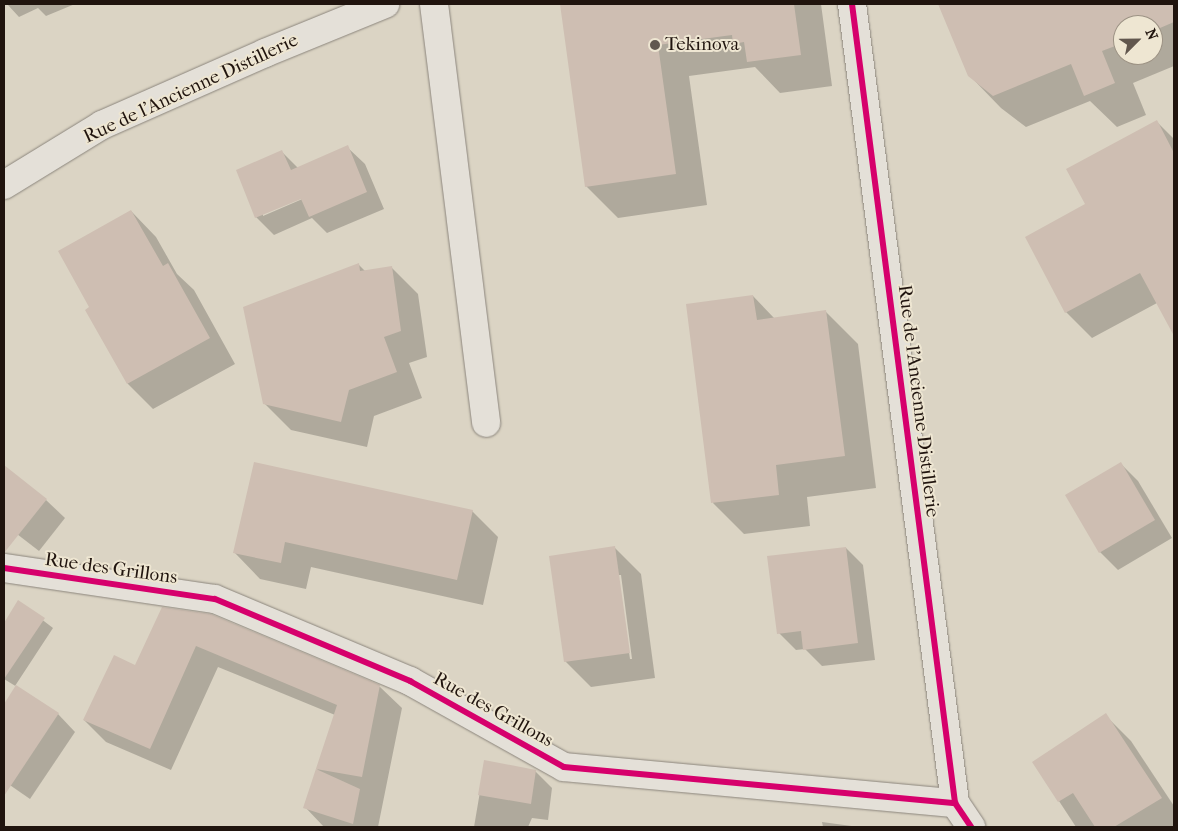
<!DOCTYPE html>
<html>
<head>
<meta charset="utf-8">
<style>
	body { margin:0 }
	#map { position:relative; width:1178px; height:831px; overflow:hidden; background:#dbd4c4; font-family:"IM FELL French Canon",serif }
	div>[style] { position:absolute }
	[style*='--x'] { left:calc(var(--x)*1px); top:calc(var(--y)*1px); width:calc(var(--w)*1px); rotate:calc(var(--a)*1deg) }
	.shadow>* { inset:0; background:#0003 }
	.building>* { inset:0; background:#cebeb2 }
	.roads { filter:drop-shadow(0 0 1px #8b857c) drop-shadow(0 0 1px #8b857c) }
	.minor>* { height:28px; margin:-14px; padding:0 14px; transform-origin:14px; border-radius:14px; background:#e4e0d8 }
	.cycleway>* { height:6px; margin:-3px; padding:0 3px; transform-origin:3px; border-radius:3px; background:#d6006c }
	.dots>* { width:14px; height:14px; translate:-50% -50%; box-sizing:border-box; border:2px solid #eee6d2; border-radius:50% }
	span { translate:-50% -50%; white-space:nowrap; text-align:center; line-height:1.15; -webkit-text-stroke:4px #eee6d2; paint-order:stroke }
	.poi-label { font-size:19px; color:#20140e }
	.left { translate:0 -50%; text-align:left }
	.street-label { font-size:19px; color:#20140e }
	.frame { position:absolute; inset:0; border:5px solid #20140e; pointer-events:none }
	.north { position:absolute; left:1113px; top:15px; width:50px; height:50px; box-sizing:border-box; background:#eee6d2; border:1px solid #9c9284; border-radius:50%; rotate:67deg; font-size:14px; font-weight:700; line-height:20px; text-align:center; color:#20140e }
	.north::after { content:''; display:block; margin:auto; width:18px; height:22px; background:#61574e; clip-path:polygon(50% 0,100% 100%,50% 72%,0 100%) }
</style>
</head>
<body>
<div id="map">
	<div class="shadow">
		<div style="clip-path:polygon(7px 4px,75px 4px,46px 16px,38px 8px,19px 17px)"></div>
		<div style="clip-path:polygon(562px 4px,821px 4px,832px 86px,780px 93px,755px 67px,689px 76px,707px 205px,618px 218px,586px 186px)"></div>
		<div style="clip-path:polygon(evenodd,940px 4px,1174px 4px,1174px 66px,1133px 83px,1146px 115px,1117px 127px,1090px 101px,1026px 127px,1001px 108px,969px 75px,940px 4px,1123px 25px,1153px 25px,1153px 55px,1123px 55px,1123px 25px)"></div>
		<div style="clip-path:polygon(1157px 122px,1174px 139px,1174px 334px,1157px 303px,1092px 338px,1066px 312px,1086px 205px)"></div>
		<div style="clip-path:polygon(evenodd,347px 147px,365px 164px,384px 209px,327px 233px,312px 218px,274px 235px,256px 217px,282px 152px,298px 168px,347px 147px,306px 195px,307px 197px,263px 216px,263px 213px,306px 195px)"></div>
		<div style="clip-path:polygon(131px 211px,156px 237px,177px 274px,194px 290px,235px 364px,153px 409px,128px 384px,87px 310px,91px 308px)"></div>
		<div style="clip-path:polygon(358px 264px,366px 272px,392px 268px,418px 294px,427px 357px,409px 363px,422px 398px,374px 416px,367px 447px,291px 430px,265px 404px)"></div>
		<div style="clip-path:polygon(753px 296px,775px 319px,826px 312px,858px 344px,876px 488px,807px 497px,810px 526px,744px 534px,713px 503px)"></div>
		<div style="clip-path:polygon(255px 463px,472px 511px,498px 537px,483px 605px,311px 567px,306px 589px,260px 579px,235px 553px)"></div>
		<div style="clip-path:polygon(1120px 463px,1138px 481px,1172px 538px,1118px 570px,1100px 552px)"></div>
		<div style="clip-path:polygon(4px 467px,46px 500px,65px 518px,39px 551px,4px 524px)"></div>
		<div style="clip-path:polygon(evenodd,615px 548px,641px 574px,655px 678px,591px 687px,565px 661px,615px 548px,618px 575px,621px 575px,632px 659px,630px 659px,618px 575px)"></div>
		<div style="clip-path:polygon(846px 548px,863px 565px,875px 660px,822px 666px,805px 649px,796px 650px,779px 633px)"></div>
		<div style="clip-path:polygon(19px 602px,53px 628px,15px 686px,17px 687px,4px 679px,4px 625px)"></div>
		<div style="clip-path:polygon(163px 608px,380px 687px,402px 708px,378px 827px,324px 827px,305px 807px,335px 715px,218px 667px,171px 770px,106px 742px,84px 720px,135px 667px)"></div>
		<div style="clip-path:polygon(17px 687px,58px 714px,75px 732px,30px 799px,4px 781px,4px 706px)"></div>
		<div style="clip-path:polygon(1105px 715px,1131px 741px,1174px 806px,1174px 827px,1076px 827px,1034px 763px)"></div>
		<div style="clip-path:polygon(485px 762px,535px 771px,552px 788px,548px 820px,532px 818px,528px 827px,474px 827px)"></div>
		<div style="clip-path:polygon(822px 822px,859px 827px,823px 827px)"></div>
	</div>
	<div class="building">
		<div style="clip-path:polygon(560px 4px,794px 4px,801px 55px,747px 62px,744px 42px,733px 44px,732px 35px,658px 45px,676px 174px,585px 187px)"></div>
		<div style="clip-path:polygon(938px 4px,1174px 4px,1174px 22px,1153px 31px,1153px 25px,1123px 25px,1123px 43px,1102px 51px,1115px 83px,1084px 96px,1071px 64px,993px 96px,968px 76px)"></div>
		<div style="clip-path:polygon(1157px 120px,1174px 153px,1174px 336px,1140px 273px,1065px 313px,1025px 237px,1085px 204px,1066px 169px)"></div>
		<div style="clip-path:polygon(348px 145px,367px 192px,309px 217px,301px 199px,255px 218px,236px 170px,282px 150px,291px 170px)"></div>
		<div style="clip-path:polygon(131px 210px,163px 266px,168px 263px,210px 338px,127px 384px,85px 310px,89px 307px,58px 251px)"></div>
		<div style="clip-path:polygon(359px 263px,360px 271px,392px 266px,401px 331px,384px 337px,397px 372px,349px 390px,341px 422px,263px 404px,243px 307px)"></div>
		<div style="clip-path:polygon(753px 295px,757px 320px,826px 310px,845px 456px,776px 465px,779px 495px,711px 503px,686px 304px)"></div>
		<div style="clip-path:polygon(254px 462px,473px 510px,457px 580px,285px 542px,281px 563px,233px 553px)"></div>
		<div style="clip-path:polygon(1121px 462px,1155px 520px,1099px 553px,1065px 495px)"></div>
		<div style="clip-path:polygon(4px 465px,47px 499px,4px 553px)"></div>
		<div style="clip-path:polygon(615px 546px,630px 653px,564px 662px,549px 556px)"></div>
		<div style="clip-path:polygon(846px 547px,858px 643px,803px 650px,801px 631px,777px 634px,767px 556px)"></div>
		<div style="clip-path:polygon(18px 600px,45px 618px,4px 679px,4px 623px)"></div>
		<div style="clip-path:polygon(162px 607px,211px 614px,380px 685px,362px 777px,316px 769px,360px 789px,353px 824px,303px 808px,337px 705px,196px 646px,150px 749px,83px 720px,114px 655px,135px 665px)"></div>
		<div style="clip-path:polygon(16px 685px,59px 713px,4px 796px,4px 704px)"></div>
		<div style="clip-path:polygon(1106px 713px,1162px 798px,1114px 827px,1095px 827px,1073px 793px,1058px 802px,1032px 762px)"></div>
		<div style="clip-path:polygon(484px 760px,536px 770px,531px 804px,478px 795px)"></div>
	</div>
	<div class="roads">
		<div class="minor">
			<div style="--x:434;--y:4;--w:422;--a:82.9"></div>
			<div style="--x:852;--y:4;--w:806;--a:82.65"></div>
			<div style="--x:955;--y:803;--w:29;--a:56"></div>
			<div style="--x:4;--y:185;--w:115;--a:-31.5"></div>
			<div style="--x:102;--y:125;--w:178;--a:-23.8"></div>
			<div style="--x:265;--y:53;--w:130;--a:-22.2"></div>
			<div style="--x:4;--y:568;--w:213;--a:8.4"></div>
			<div style="--x:215;--y:599;--w:212;--a:22.8"></div>
			<div style="--x:410;--y:681;--w:176;--a:29.2"></div>
			<div style="--x:564;--y:767;--w:393;--a:5.3"></div>
		</div>
	</div>
	<div class="cycleway">
		<div style="--x:852;--y:4;--w:806;--a:82.65"></div>
		<div style="--x:955;--y:803;--w:29;--a:56"></div>
		<div style="--x:4;--y:568;--w:213;--a:8.4"></div>
		<div style="--x:215;--y:599;--w:212;--a:22.8"></div>
		<div style="--x:410;--y:681;--w:176;--a:29.2"></div>
		<div style="--x:564;--y:767;--w:393;--a:5.3"></div>
	</div>
	<div class="dots">
		<div style="left:655px;top:45px;background:#61574e"></div>
	</div>
	<div class="poi-label">
		<span class="left" style="left:665px;top:45px">Tekinova</span>
	</div>
	<div class="street-label">
		<span style="left:191px;top:89px;rotate:-25deg">Rue de l'Ancienne Distillerie</span>
		<span style="left:918px;top:401px;rotate:83deg">Rue de l'Ancienne Distillerie</span>
		<span style="left:111px;top:569px;rotate:8deg">Rue des Grillons</span>
		<span style="left:493px;top:710px;rotate:29deg">Rue des Grillons</span>
	</div>
	<div class="frame"></div>
	<div class="north">N</div>
</div>
</body>
</html>
